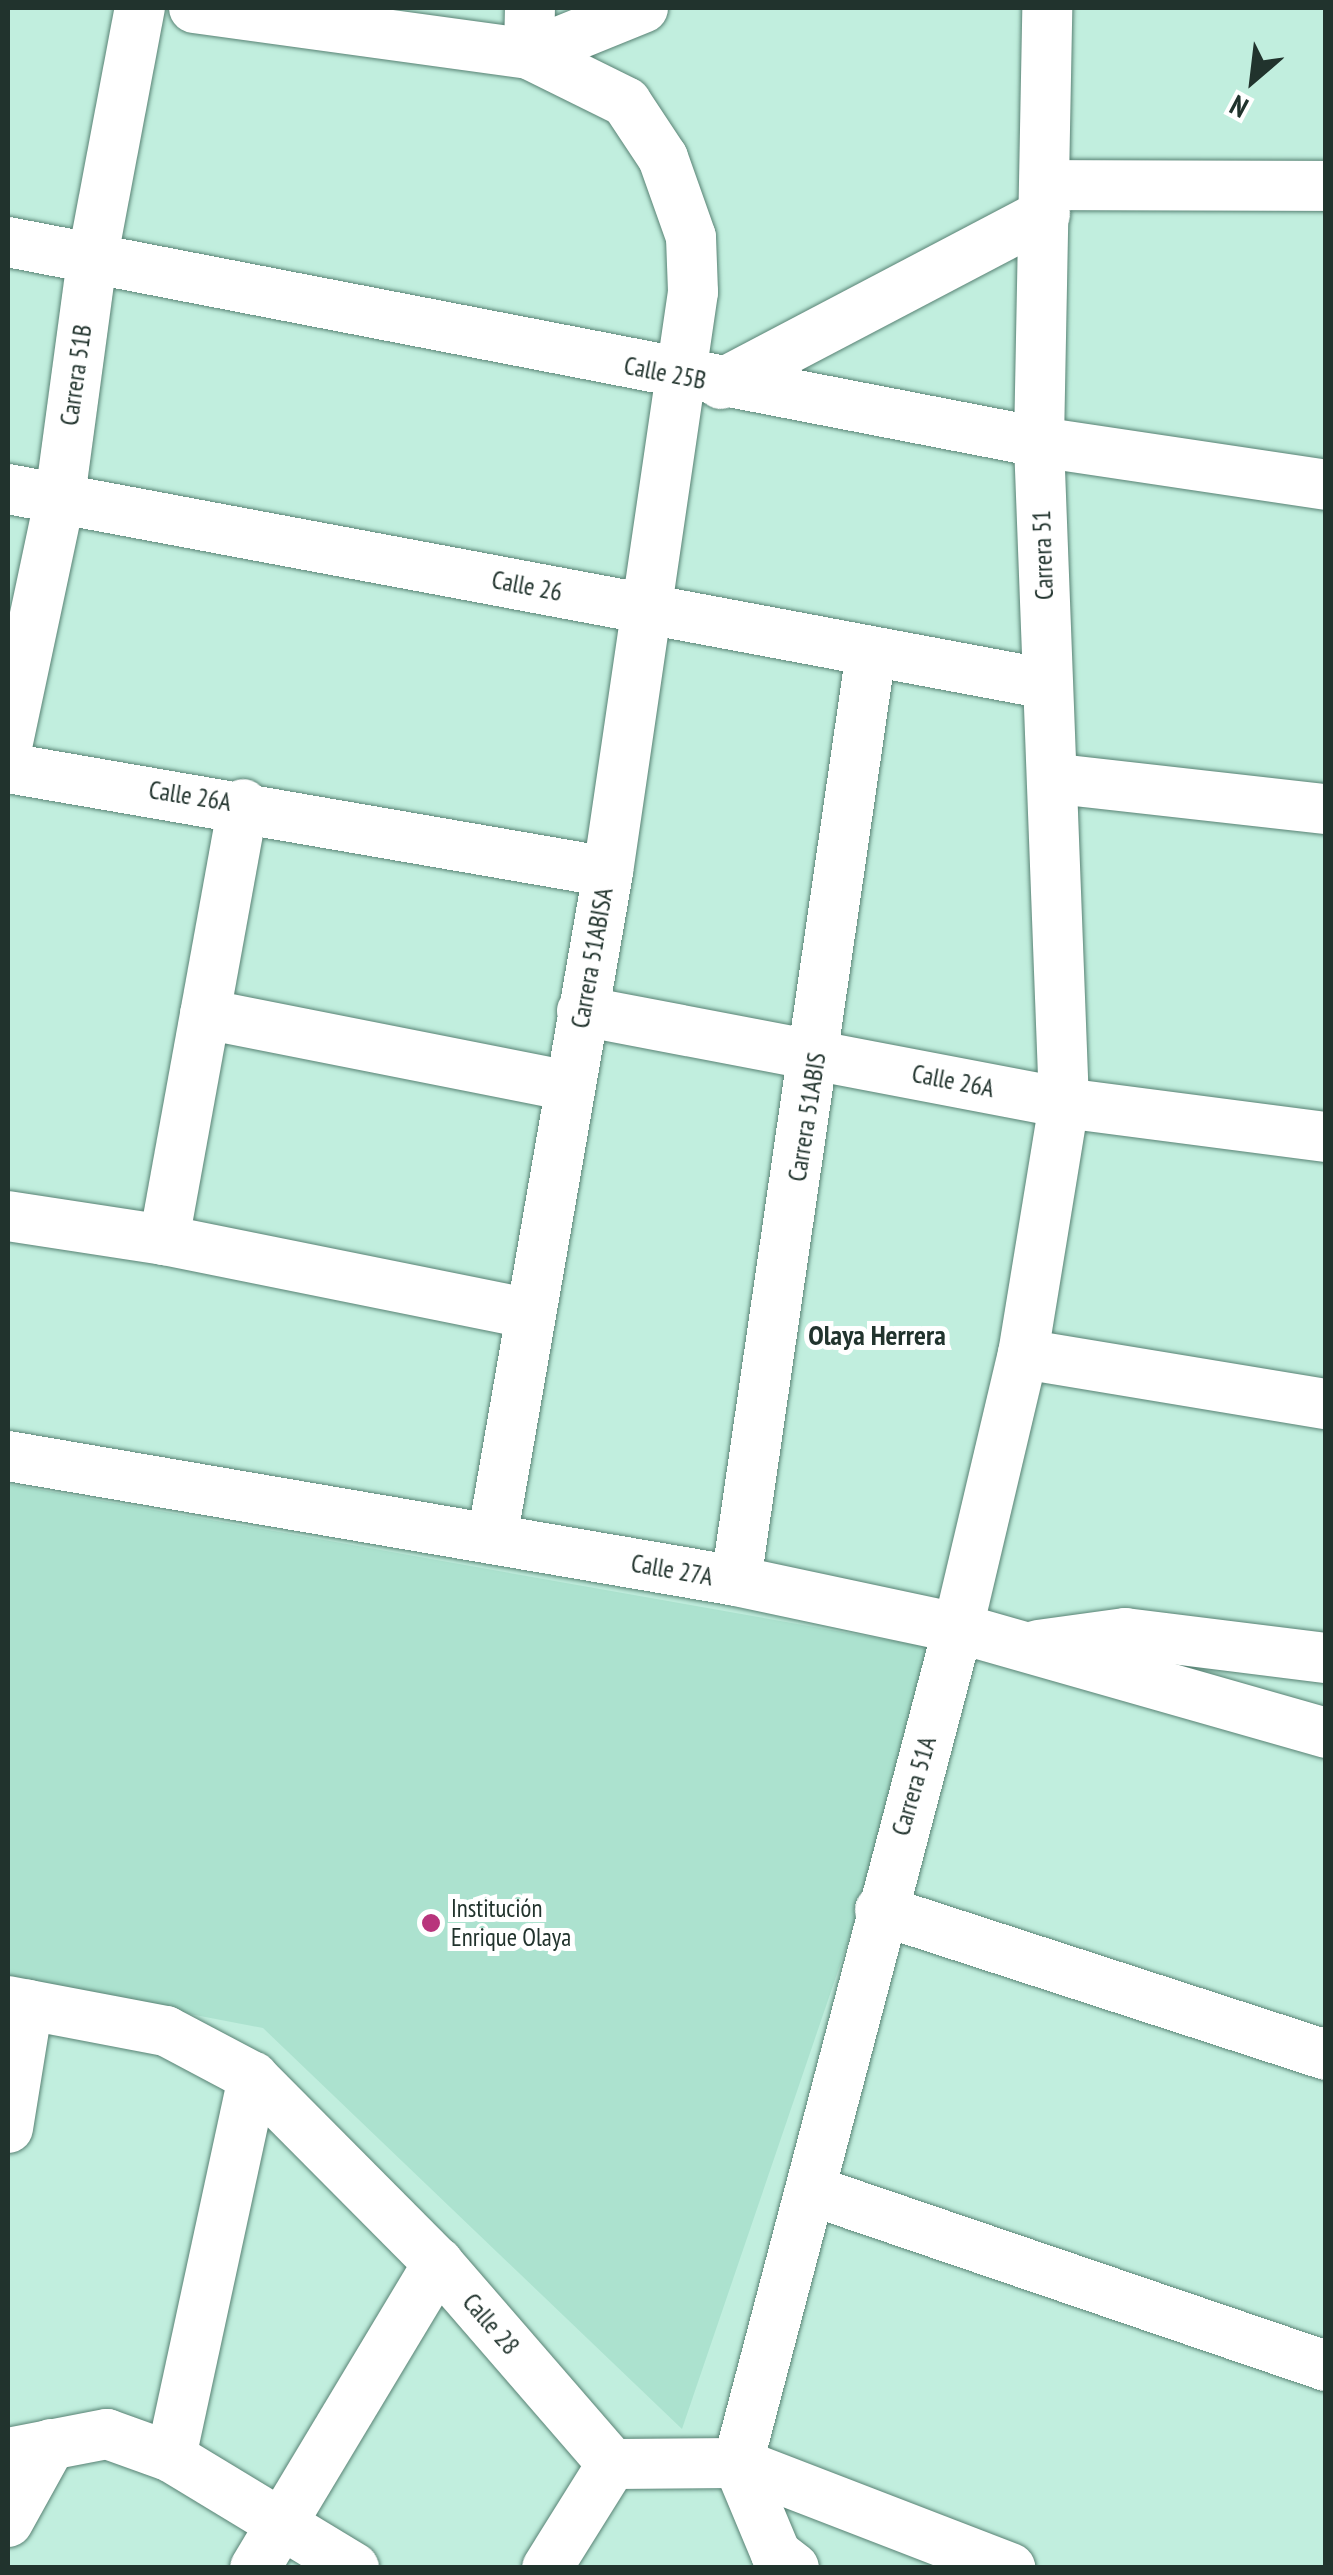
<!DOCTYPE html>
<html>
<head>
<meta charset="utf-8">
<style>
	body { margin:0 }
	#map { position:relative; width:1333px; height:2575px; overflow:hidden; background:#c1eede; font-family:"PT Sans Narrow",sans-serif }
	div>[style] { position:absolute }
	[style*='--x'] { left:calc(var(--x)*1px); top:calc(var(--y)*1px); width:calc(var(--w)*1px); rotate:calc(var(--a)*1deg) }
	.built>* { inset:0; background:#ace2cf }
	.roads { filter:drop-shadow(0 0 2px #588274) drop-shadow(0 0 2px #588274) }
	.minor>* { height:50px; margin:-25px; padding:0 25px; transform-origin:25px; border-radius:25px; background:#fff }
	.dots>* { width:28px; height:28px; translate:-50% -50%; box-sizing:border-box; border:5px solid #fff; border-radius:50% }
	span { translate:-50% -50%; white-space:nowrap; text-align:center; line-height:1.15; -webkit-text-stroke:10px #fff; paint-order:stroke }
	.street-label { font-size:25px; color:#21332d }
	.poi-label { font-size:25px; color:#21332d }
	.left { translate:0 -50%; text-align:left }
	.neighbourhood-label { font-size:28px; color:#21332d; font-weight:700 }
	.frame { position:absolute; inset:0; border:10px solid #21332d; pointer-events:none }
	.north { position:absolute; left:1203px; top:30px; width:100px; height:100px; -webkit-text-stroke:8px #fff; paint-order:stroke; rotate:208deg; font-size:28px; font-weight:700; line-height:40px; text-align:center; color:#21332d }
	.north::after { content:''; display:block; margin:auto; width:35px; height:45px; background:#21332d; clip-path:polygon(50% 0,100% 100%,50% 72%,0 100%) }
</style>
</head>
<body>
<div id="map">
	<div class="built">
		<div style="clip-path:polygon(8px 1484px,933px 1648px,873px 1868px,682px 2429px,263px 2028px,8px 1979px)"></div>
	</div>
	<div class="roads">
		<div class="minor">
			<div style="--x:194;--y:8;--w:338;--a:7.8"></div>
			<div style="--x:529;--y:54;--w:123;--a:-22"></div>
			<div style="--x:529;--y:54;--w:46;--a:-88.8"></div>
			<div style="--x:1046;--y:185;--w:280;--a:0.2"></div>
			<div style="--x:8;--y:242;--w:1050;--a:10.98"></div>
			<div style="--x:1039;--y:442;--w:290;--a:8.5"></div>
			<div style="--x:721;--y:384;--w:366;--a:-27.7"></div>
			<div style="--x:8;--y:489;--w:1057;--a:10.63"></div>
			<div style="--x:8;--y:742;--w:250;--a:-78"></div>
			<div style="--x:60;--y:497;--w:238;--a:-82.3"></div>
			<div style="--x:92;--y:261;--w:258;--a:-79.3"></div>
			<div style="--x:8;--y:768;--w:609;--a:9.83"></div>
			<div style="--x:1057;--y:779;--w:271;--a:6.4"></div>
			<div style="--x:582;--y:1011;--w:491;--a:10.8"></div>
			<div style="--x:1064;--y:1103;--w:264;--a:7.4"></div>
			<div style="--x:205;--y:1014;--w:371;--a:11.2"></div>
			<div style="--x:8;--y:1216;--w:158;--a:8.7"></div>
			<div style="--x:164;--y:1240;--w:370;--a:11.4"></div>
			<div style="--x:164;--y:1240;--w:443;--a:-79.7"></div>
			<div style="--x:1023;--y:1354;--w:307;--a:9.4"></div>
			<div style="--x:8;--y:1456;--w:739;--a:9.74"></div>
			<div style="--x:736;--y:1581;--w:227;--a:12"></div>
			<div style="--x:958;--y:1628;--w:383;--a:15.9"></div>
			<div style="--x:492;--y:1539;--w:677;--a:-80.13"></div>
			<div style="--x:608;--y:872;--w:586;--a:-81.66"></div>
			<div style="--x:693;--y:292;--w:55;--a:-92.1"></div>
			<div style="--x:691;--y:237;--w:84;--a:-109.5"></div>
			<div style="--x:663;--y:158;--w:67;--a:-123.5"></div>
			<div style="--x:626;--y:102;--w:108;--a:-153.7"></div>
			<div style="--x:736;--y:1581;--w:939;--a:-81.73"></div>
			<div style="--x:1038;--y:1645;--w:88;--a:-7.9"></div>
			<div style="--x:1125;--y:1633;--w:203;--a:7.1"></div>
			<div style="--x:880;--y:1910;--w:469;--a:18"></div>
			<div style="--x:8;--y:2001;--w:161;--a:10.8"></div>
			<div style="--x:166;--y:2031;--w:98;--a:27.9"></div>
			<div style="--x:253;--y:2077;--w:262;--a:45.2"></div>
			<div style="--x:438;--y:2263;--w:266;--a:49.1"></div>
			<div style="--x:612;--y:2464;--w:126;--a:-0.5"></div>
			<div style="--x:738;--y:2463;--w:292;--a:21.1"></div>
			<div style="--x:8;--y:2128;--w:125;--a:-80.8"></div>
			<div style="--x:813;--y:2191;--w:542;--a:18.84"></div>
			<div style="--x:8;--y:2453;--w:101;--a:-10.9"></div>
			<div style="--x:107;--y:2434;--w:68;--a:19.8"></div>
			<div style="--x:171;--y:2457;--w:214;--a:31.2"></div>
			<div style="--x:171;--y:2457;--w:389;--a:-77.8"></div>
			<div style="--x:8;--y:2522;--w:89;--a:-61.1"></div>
			<div style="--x:255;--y:2568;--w:356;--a:-59"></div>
			<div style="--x:547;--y:2568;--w:123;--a:-58"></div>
			<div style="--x:794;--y:2568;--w:23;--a:-142"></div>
			<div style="--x:776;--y:2554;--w:99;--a:-112.7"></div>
			<div style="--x:738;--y:2463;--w:863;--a:-75.24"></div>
			<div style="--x:958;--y:1628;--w:282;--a:-76.7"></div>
			<div style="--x:1023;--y:1354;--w:254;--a:-80.7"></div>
			<div style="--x:1064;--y:1103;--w:661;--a:-92.17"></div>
			<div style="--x:1039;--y:442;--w:434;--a:-88.9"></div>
		</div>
	</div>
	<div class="dots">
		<div style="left:431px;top:1923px;background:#b8357c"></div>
	</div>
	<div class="street-label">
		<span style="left:665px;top:373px;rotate:11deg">Calle 25B</span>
		<span style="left:76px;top:375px;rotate:-82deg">Carrera 51B</span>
		<span style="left:1043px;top:555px;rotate:-92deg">Carrera 51</span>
		<span style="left:527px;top:586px;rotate:11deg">Calle 26</span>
		<span style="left:190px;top:796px;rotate:9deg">Calle 26A</span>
		<span style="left:592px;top:958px;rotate:-80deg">Carrera 51ABISA</span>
		<span style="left:953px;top:1081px;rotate:11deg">Calle 26A</span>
		<span style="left:807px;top:1117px;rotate:-81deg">Carrera 51ABIS</span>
		<span style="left:672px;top:1570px;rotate:10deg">Calle 27A</span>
		<span style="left:914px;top:1786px;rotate:-74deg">Carrera 51A</span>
		<span style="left:491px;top:2324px;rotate:49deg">Calle 28</span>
	</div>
	<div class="poi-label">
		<span class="left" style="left:451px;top:1923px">Institución<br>Enrique Olaya</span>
	</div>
	<div class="neighbourhood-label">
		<span style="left:877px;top:1335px">Olaya Herrera</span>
	</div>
	<div class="frame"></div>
	<div class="north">N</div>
</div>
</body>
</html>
